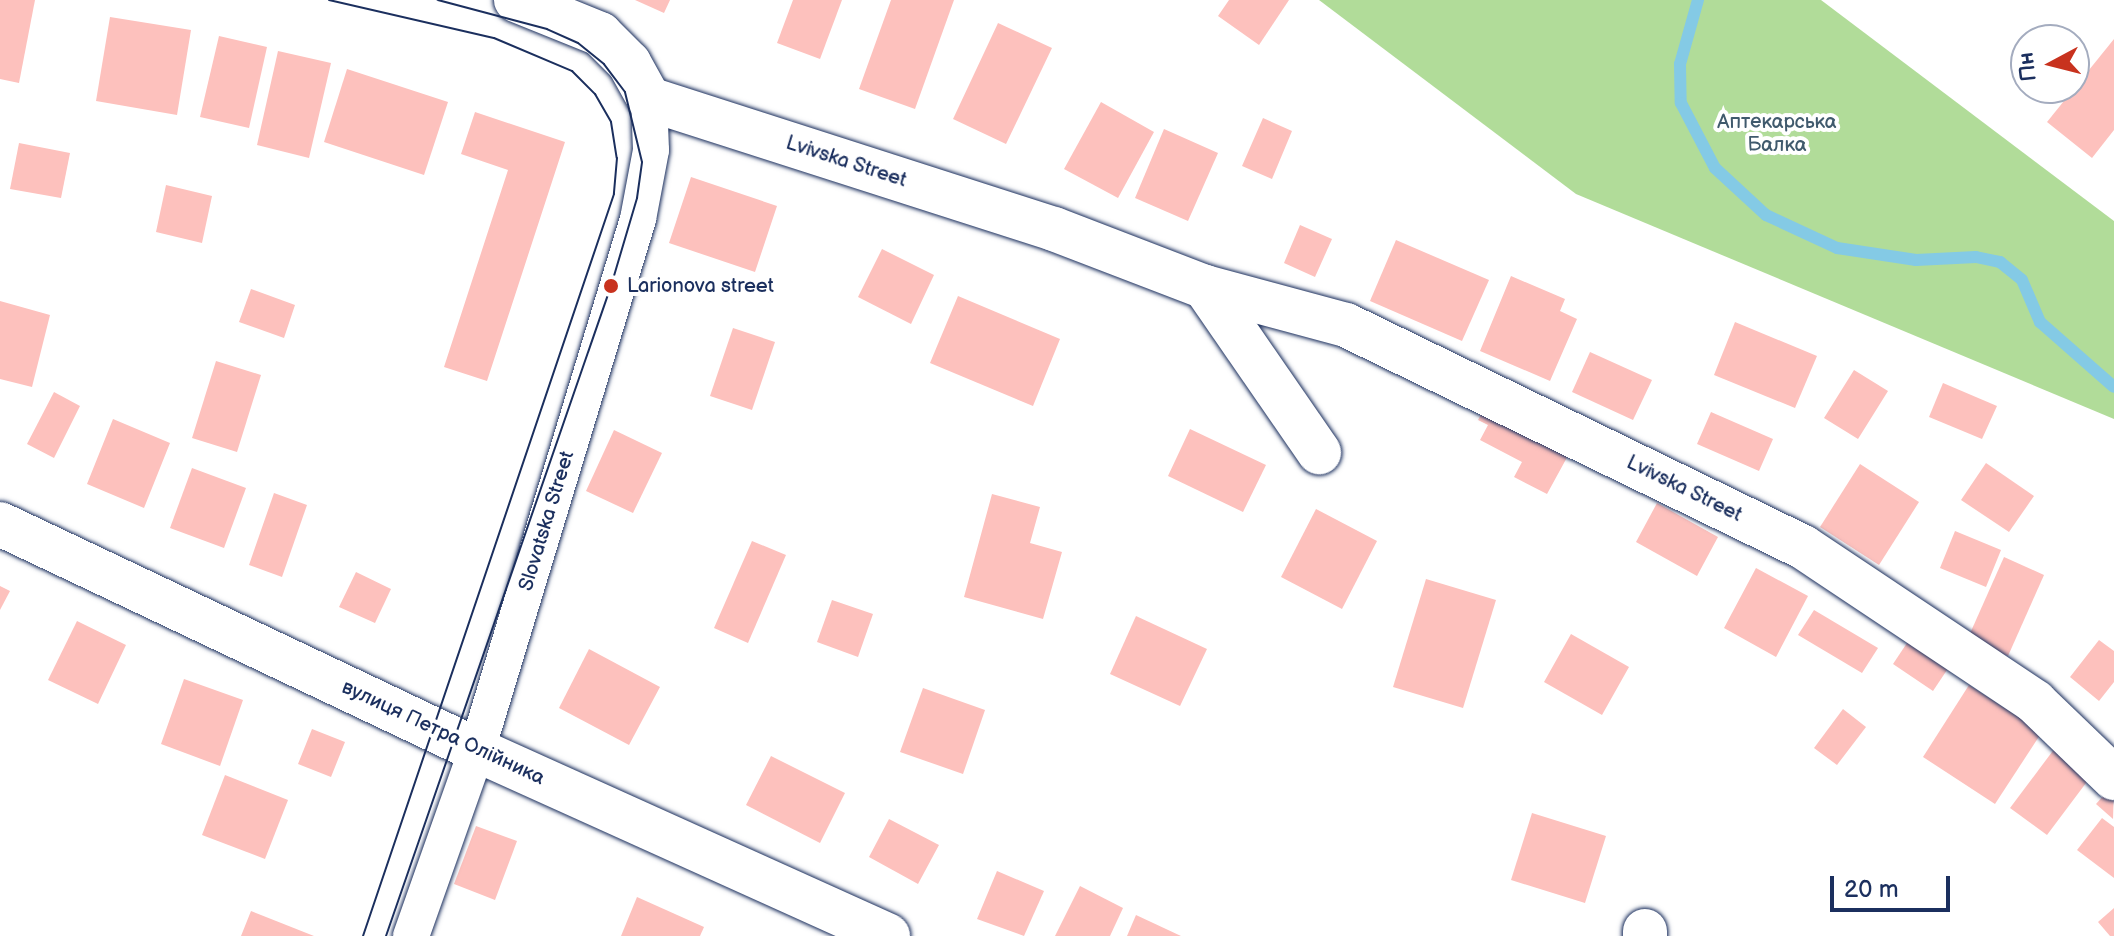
<!DOCTYPE html>
<html>
<head>
<meta charset="utf-8">
<style>
	body { margin:0 }
	#map { position:relative; width:2114px; height:936px; overflow:hidden; background:#fff; font-family:"Balsamiq Sans",sans-serif }
	div>[style] { position:absolute }
	[style*='--x'] { left:calc(var(--x)*1px); top:calc(var(--y)*1px); width:calc(var(--w)*1px); rotate:calc(var(--a)*1deg) }
	.green>* { inset:0; background:#b1dc99 }
	.stream>* { height:12px; margin:-6px; padding:0 6px; transform-origin:6px; border-radius:6px; background:#84cae5 }
	.building>* { inset:0; background:#fdc1bd }
	.roads { filter:drop-shadow(0 0 2px #1b2f5e) drop-shadow(0 0 2px #1b2f5e) }
	.pedestrian>* { height:36px; margin:-18px; padding:0 18px; transform-origin:18px; border-radius:18px; background:#fff }
	.minor>* { height:44px; margin:-22px; padding:0 22px; transform-origin:22px; border-radius:22px; background:#fff }
	.tram>* { height:2px; margin:-1px; padding:0 1px; transform-origin:1px; border-radius:1px; background:#1b2f5e }
	.dots>* { width:22px; height:22px; translate:-50% -50%; box-sizing:border-box; border:4px solid #fff; border-radius:50% }
	span { translate:-50% -50%; white-space:nowrap; text-align:center; line-height:1.15; -webkit-text-stroke:8px #fff; paint-order:stroke }
	.park-label { font-size:20px; color:#405a6d }
	.street-label { font-size:20px; color:#1b2f5e }
	.poi-label { font-size:20px; color:#1b2f5e }
	.left { translate:0 -50%; text-align:left }
	.north { position:absolute; left:2010px; top:24px; width:80px; height:80px; box-sizing:border-box; background:#fff; border:2px solid #a4acbf; border-radius:50%; rotate:263deg; font-size:22px; font-weight:700; line-height:32px; text-align:center; color:#1b2f5e }
	.north::after { content:''; display:block; margin:auto; width:28px; height:36px; background:#c8321e; clip-path:polygon(50% 0,100% 100%,50% 72%,0 100%) }
	.scale { position:absolute; left:1830px; top:876px; width:120px; height:36px; box-sizing:border-box; border:4px solid #1b2f5e; border-top:0; padding-left:10px; font-size:24px; line-height:28px; white-space:nowrap; color:#1b2f5e; -webkit-text-stroke:6px #fff; paint-order:stroke }
</style>
</head>
<body>
<div id="map">
	<div class="green">
		<div style="clip-path:polygon(1319px 0,1821px 0,2114px 221px,2114px 419px,1576px 194px)"></div>
	</div>
	<div class="stream">
		<div style="--x:1698;--y:0;--w:66;--a:105.7"></div>
		<div style="--x:1680;--y:64;--w:39;--a:89"></div>
		<div style="--x:1681;--y:103;--w:73;--a:62.4"></div>
		<div style="--x:1715;--y:168;--w:69;--a:42.7"></div>
		<div style="--x:1766;--y:215;--w:78;--a:24.9"></div>
		<div style="--x:1837;--y:248;--w:80;--a:8.6"></div>
		<div style="--x:1916;--y:260;--w:60;--a:-2.9"></div>
		<div style="--x:1976;--y:257;--w:25;--a:12"></div>
		<div style="--x:2000;--y:262;--w:28;--a:39"></div>
		<div style="--x:2022;--y:280;--w:46;--a:66.8"></div>
		<div style="--x:2040;--y:322;--w:98;--a:41.3"></div>
	</div>
	<div class="building">
		<div style="clip-path:polygon(0 0,35px 0,19px 83px,0 79px)"></div>
		<div style="clip-path:polygon(635px 0,670px 0,664px 13px)"></div>
		<div style="clip-path:polygon(793px 0,842px 0,820px 59px,777px 43px)"></div>
		<div style="clip-path:polygon(891px 0,954px 0,915px 109px,859px 89px)"></div>
		<div style="clip-path:polygon(1229px 0,1289px 0,1259px 45px,1218px 16px)"></div>
		<div style="clip-path:polygon(110px 17px,191px 30px,177px 115px,96px 101px)"></div>
		<div style="clip-path:polygon(998px 23px,1052px 48px,1006px 144px,953px 119px)"></div>
		<div style="clip-path:polygon(219px 36px,267px 47px,249px 128px,200px 117px)"></div>
		<div style="clip-path:polygon(2114px 39px,2114px 130px,2092px 158px,2047px 122px)"></div>
		<div style="clip-path:polygon(278px 51px,331px 63px,309px 158px,257px 145px)"></div>
		<div style="clip-path:polygon(347px 69px,448px 102px,424px 175px,324px 142px)"></div>
		<div style="clip-path:polygon(1101px 102px,1154px 132px,1118px 198px,1064px 169px)"></div>
		<div style="clip-path:polygon(475px 112px,565px 142px,487px 381px,444px 367px,508px 170px,461px 154px)"></div>
		<div style="clip-path:polygon(1263px 118px,1292px 131px,1272px 179px,1242px 166px)"></div>
		<div style="clip-path:polygon(1164px 129px,1218px 153px,1188px 221px,1135px 198px)"></div>
		<div style="clip-path:polygon(19px 143px,70px 153px,61px 198px,10px 189px)"></div>
		<div style="clip-path:polygon(691px 177px,777px 206px,755px 272px,669px 243px)"></div>
		<div style="clip-path:polygon(166px 185px,212px 196px,202px 243px,156px 232px)"></div>
		<div style="clip-path:polygon(1300px 225px,1332px 239px,1315px 277px,1284px 263px)"></div>
		<div style="clip-path:polygon(1396px 240px,1489px 280px,1462px 341px,1370px 301px)"></div>
		<div style="clip-path:polygon(882px 249px,934px 275px,911px 324px,858px 297px)"></div>
		<div style="clip-path:polygon(1511px 276px,1565px 299px,1560px 311px,1577px 319px,1550px 381px,1480px 351px)"></div>
		<div style="clip-path:polygon(251px 289px,295px 305px,284px 338px,239px 322px)"></div>
		<div style="clip-path:polygon(958px 296px,1060px 339px,1033px 406px,930px 363px)"></div>
		<div style="clip-path:polygon(0 301px,50px 315px,32px 387px,0 379px)"></div>
		<div style="clip-path:polygon(1735px 322px,1817px 356px,1795px 408px,1714px 375px)"></div>
		<div style="clip-path:polygon(733px 328px,775px 342px,752px 410px,710px 396px)"></div>
		<div style="clip-path:polygon(1590px 352px,1652px 380px,1633px 420px,1572px 392px)"></div>
		<div style="clip-path:polygon(216px 361px,261px 375px,237px 452px,192px 438px)"></div>
		<div style="clip-path:polygon(1854px 370px,1888px 391px,1858px 439px,1824px 418px)"></div>
		<div style="clip-path:polygon(1943px 383px,1997px 406px,1982px 439px,1929px 417px)"></div>
		<div style="clip-path:polygon(54px 392px,80px 406px,54px 458px,27px 444px)"></div>
		<div style="clip-path:polygon(1485px 407px,1570px 452px,1547px 494px,1514px 477px,1522px 462px,1480px 440px,1488px 425px,1478px 420px)"></div>
		<div style="clip-path:polygon(1711px 412px,1773px 439px,1759px 471px,1697px 444px)"></div>
		<div style="clip-path:polygon(113px 419px,170px 443px,144px 508px,87px 484px)"></div>
		<div style="clip-path:polygon(1190px 429px,1266px 465px,1243px 512px,1168px 476px)"></div>
		<div style="clip-path:polygon(614px 430px,662px 453px,633px 513px,586px 491px)"></div>
		<div style="clip-path:polygon(1986px 463px,2034px 496px,2009px 532px,1961px 500px)"></div>
		<div style="clip-path:polygon(1860px 464px,1919px 502px,1879px 565px,1820px 527px)"></div>
		<div style="clip-path:polygon(192px 468px,246px 488px,224px 548px,170px 528px)"></div>
		<div style="clip-path:polygon(274px 493px,307px 505px,282px 577px,249px 565px)"></div>
		<div style="clip-path:polygon(992px 494px,1040px 507px,1030px 543px,1062px 552px,1043px 619px,964px 597px)"></div>
		<div style="clip-path:polygon(1657px 503px,1718px 537px,1697px 576px,1636px 542px)"></div>
		<div style="clip-path:polygon(1316px 509px,1377px 541px,1342px 609px,1281px 577px)"></div>
		<div style="clip-path:polygon(1955px 531px,2001px 550px,1986px 587px,1940px 568px)"></div>
		<div style="clip-path:polygon(752px 541px,786px 555px,748px 643px,714px 628px)"></div>
		<div style="clip-path:polygon(2004px 557px,2044px 575px,2008px 656px,1968px 638px)"></div>
		<div style="clip-path:polygon(1756px 568px,1808px 596px,1776px 657px,1724px 628px)"></div>
		<div style="clip-path:polygon(356px 572px,391px 589px,375px 623px,339px 607px)"></div>
		<div style="clip-path:polygon(1426px 579px,1496px 600px,1463px 708px,1393px 687px)"></div>
		<div style="clip-path:polygon(0 586px,10px 591px,0 610px)"></div>
		<div style="clip-path:polygon(832px 600px,873px 614px,858px 657px,817px 642px)"></div>
		<div style="clip-path:polygon(1814px 610px,1878px 648px,1862px 673px,1798px 635px)"></div>
		<div style="clip-path:polygon(1136px 616px,1207px 649px,1180px 706px,1110px 674px)"></div>
		<div style="clip-path:polygon(77px 621px,126px 645px,98px 704px,48px 680px)"></div>
		<div style="clip-path:polygon(1571px 634px,1629px 667px,1602px 715px,1544px 682px)"></div>
		<div style="clip-path:polygon(1909px 640px,1949px 667px,1933px 691px,1893px 664px)"></div>
		<div style="clip-path:polygon(2099px 640px,2114px 651px,2114px 682px,2099px 701px,2070px 677px)"></div>
		<div style="clip-path:polygon(589px 649px,660px 687px,629px 745px,559px 708px)"></div>
		<div style="clip-path:polygon(184px 679px,243px 700px,220px 766px,161px 744px)"></div>
		<div style="clip-path:polygon(1969px 685px,2042px 732px,1995px 804px,1923px 757px)"></div>
		<div style="clip-path:polygon(923px 688px,985px 710px,963px 774px,900px 752px)"></div>
		<div style="clip-path:polygon(1843px 709px,1866px 727px,1837px 765px,1814px 748px)"></div>
		<div style="clip-path:polygon(312px 729px,345px 742px,331px 777px,298px 764px)"></div>
		<div style="clip-path:polygon(2058px 744px,2095px 771px,2047px 835px,2010px 808px)"></div>
		<div style="clip-path:polygon(771px 756px,845px 793px,820px 843px,746px 805px)"></div>
		<div style="clip-path:polygon(225px 775px,288px 800px,265px 859px,202px 835px)"></div>
		<div style="clip-path:polygon(2112px 786px,2114px 788px,2113px 819px,2096px 804px)"></div>
		<div style="clip-path:polygon(1532px 813px,1606px 836px,1585px 903px,1511px 880px)"></div>
		<div style="clip-path:polygon(2102px 818px,2114px 827px,2114px 878px,2077px 850px)"></div>
		<div style="clip-path:polygon(889px 819px,939px 845px,918px 884px,869px 857px)"></div>
		<div style="clip-path:polygon(476px 826px,517px 841px,495px 900px,454px 884px)"></div>
		<div style="clip-path:polygon(997px 871px,1044px 891px,1024px 936px,977px 919px)"></div>
		<div style="clip-path:polygon(1080px 886px,1123px 908px,1110px 936px,1055px 936px)"></div>
		<div style="clip-path:polygon(637px 897px,704px 927px,700px 936px,621px 936px)"></div>
		<div style="clip-path:polygon(2114px 908px,2114px 936px,2110px 936px,2098px 922px)"></div>
		<div style="clip-path:polygon(251px 911px,314px 936px,241px 936px)"></div>
		<div style="clip-path:polygon(1136px 915px,1181px 936px,1127px 936px)"></div>
	</div>
	<div class="roads">
		<div class="pedestrian">
			<div style="--x:411;--y:936;--w:197;--a:-70.5"></div>
			<div style="--x:477;--y:750;--w:555;--a:-73.13"></div>
			<div style="--x:638;--y:219;--w:70;--a:-79.3"></div>
			<div style="--x:651;--y:150;--w:51;--a:-92.2"></div>
		</div>
		<div class="minor">
			<div style="--x:516;--y:0;--w:91;--a:22"></div>
			<div style="--x:600;--y:34;--w:41;--a:45"></div>
			<div style="--x:629;--y:63;--w:41;--a:60.9"></div>
			<div style="--x:649;--y:99;--w:425;--a:17.8"></div>
			<div style="--x:1054;--y:229;--w:162;--a:21"></div>
			<div style="--x:1205;--y:287;--w:146;--a:15.1"></div>
			<div style="--x:1346;--y:325;--w:508;--a:25.91"></div>
			<div style="--x:1803;--y:547;--w:279;--a:33.7"></div>
			<div style="--x:2035;--y:702;--w:110;--a:43.9"></div>
			<div style="--x:1205;--y:287;--w:201;--a:55.4"></div>
			<div style="--x:0;--y:524;--w:528;--a:25.35"></div>
			<div style="--x:477;--y:750;--w:451;--a:24.3"></div>
			<div style="--x:1645;--y:936;--w:5;--a:-90"></div>
		</div>
	</div>
	<div class="tram">
		<div style="--x:329;--y:0;--w:169;--a:13"></div>
		<div style="--x:494;--y:38;--w:85;--a:22.9"></div>
		<div style="--x:572;--y:71;--w:33;--a:45"></div>
		<div style="--x:595;--y:94;--w:32;--a:60"></div>
		<div style="--x:611;--y:122;--w:36;--a:81"></div>
		<div style="--x:617;--y:158;--w:36;--a:95"></div>
		<div style="--x:614;--y:194;--w:783;--a:108.69"></div>
		<div style="--x:386;--y:936;--w:688;--a:-70.91"></div>
		<div style="--x:611;--y:286;--w:92;--a:-73.5"></div>
		<div style="--x:637;--y:198;--w:36;--a:-82"></div>
		<div style="--x:642;--y:162;--w:72;--a:-103.7"></div>
		<div style="--x:625;--y:92;--w:35;--a:-127"></div>
		<div style="--x:604;--y:64;--w:33;--a:-141"></div>
		<div style="--x:578;--y:43;--w:34;--a:-156"></div>
		<div style="--x:547;--y:29;--w:113;--a:-165.1"></div>
	</div>
	<div class="dots">
		<div style="left:611px;top:286px;background:#c8321e"></div>
	</div>
	<div class="park-label">
		<span style="left:1777px;top:134px">Аптекарська<br>Балка</span>
	</div>
	<div class="street-label">
		<span style="left:846px;top:162px;rotate:18deg">Lvivska Street</span>
		<span style="left:1684px;top:489px;rotate:26deg">Lvivska Street</span>
		<span style="left:547px;top:521px;rotate:-73deg">Slovatska Street</span>
		<span style="left:443px;top:733px;rotate:25deg">вулиця Петра Олійника</span>
	</div>
	<div class="poi-label">
		<span class="left" style="left:627px;top:286px">Larionova street</span>
	</div>
	<div class="north">Пн</div>
	<div class="scale">20 m</div>
</div>
</body>
</html>
